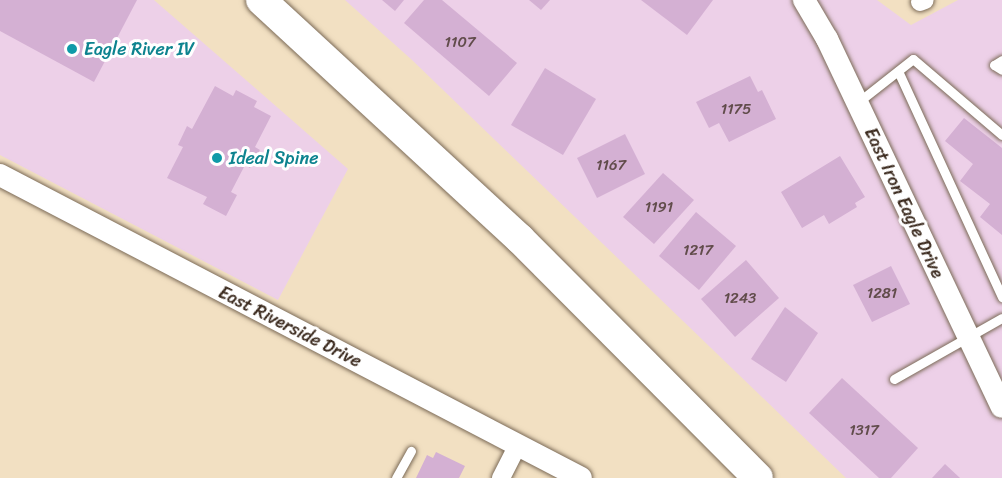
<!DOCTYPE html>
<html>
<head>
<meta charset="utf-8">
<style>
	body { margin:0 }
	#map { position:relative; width:1002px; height:478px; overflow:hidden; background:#f2e0c2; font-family:Sriracha,sans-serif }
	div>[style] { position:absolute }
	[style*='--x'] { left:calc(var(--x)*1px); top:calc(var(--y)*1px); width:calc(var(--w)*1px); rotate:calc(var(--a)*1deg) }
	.built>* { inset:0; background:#edd0e8 }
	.building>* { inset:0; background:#d4b0d3 }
	.roads { filter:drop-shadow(0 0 2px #7b6a57) drop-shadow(0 0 2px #7b6a57) }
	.service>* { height:9px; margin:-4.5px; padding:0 4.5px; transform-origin:4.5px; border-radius:4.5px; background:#fff }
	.minor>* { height:18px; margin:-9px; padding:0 9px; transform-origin:9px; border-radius:9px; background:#fff }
	.tertiary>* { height:22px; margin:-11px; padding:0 11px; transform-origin:11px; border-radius:11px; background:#fff }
	.trunk>* { height:30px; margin:-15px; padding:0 15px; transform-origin:15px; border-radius:15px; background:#fff }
	.dots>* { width:16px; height:16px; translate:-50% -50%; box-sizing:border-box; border:3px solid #fff; border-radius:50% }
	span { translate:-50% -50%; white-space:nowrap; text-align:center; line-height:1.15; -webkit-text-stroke:6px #fff; paint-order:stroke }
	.number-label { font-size:15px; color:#614c4b }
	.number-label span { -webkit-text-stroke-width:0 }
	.culture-label { font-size:18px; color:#0d838f }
	.left { translate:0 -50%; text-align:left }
	.street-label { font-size:18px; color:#3b2a1e }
</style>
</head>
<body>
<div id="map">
	<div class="built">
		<div style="clip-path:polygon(0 0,154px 0,348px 169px,278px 300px,0 155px)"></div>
		<div style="clip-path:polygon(345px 0,877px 0,911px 25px,958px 0,1002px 0,1002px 478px,846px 478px,412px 60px)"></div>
	</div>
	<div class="building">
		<div style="clip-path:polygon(0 0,137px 0,94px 82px,0 31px)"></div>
		<div style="clip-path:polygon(382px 0,404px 0,395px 11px)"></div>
		<div style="clip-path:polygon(424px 0,442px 0,517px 63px,489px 96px,404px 23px)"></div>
		<div style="clip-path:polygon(529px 0,550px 0,541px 10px)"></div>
		<div style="clip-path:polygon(641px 0,713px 0,687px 35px)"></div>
		<div style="clip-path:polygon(545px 68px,596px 99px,563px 155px,511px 125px)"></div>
		<div style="clip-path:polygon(750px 76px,758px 92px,762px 90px,776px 119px,729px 142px,719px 123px,709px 128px,696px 102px)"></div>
		<div style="clip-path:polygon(215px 86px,233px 96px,236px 90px,257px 101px,254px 107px,271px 116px,255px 147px,260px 150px,250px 168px,245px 165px,231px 192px,237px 195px,226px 216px,203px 204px,207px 197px,167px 178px,183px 147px,178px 145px,187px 126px,192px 129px)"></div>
		<div style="clip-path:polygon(964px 118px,1002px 148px,1002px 235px,980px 217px,990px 204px,960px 181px,973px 164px,945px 141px)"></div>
		<div style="clip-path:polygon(625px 134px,645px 174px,597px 198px,577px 158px)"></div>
		<div style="clip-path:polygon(840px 156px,865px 197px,855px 203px,857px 207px,829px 224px,824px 215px,802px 228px,781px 192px)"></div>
		<div style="clip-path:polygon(663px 173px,694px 200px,654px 244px,623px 217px)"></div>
		<div style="clip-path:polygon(696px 212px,736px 246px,699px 290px,659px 256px)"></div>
		<div style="clip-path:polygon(746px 260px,779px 298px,735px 337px,701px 299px)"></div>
		<div style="clip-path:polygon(891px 266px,910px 304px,872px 322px,853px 285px)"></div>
		<div style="clip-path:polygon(785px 307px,818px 333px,786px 382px,751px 359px)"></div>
		<div style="clip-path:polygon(842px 378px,918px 448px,891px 478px,879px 478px,809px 413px)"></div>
		<div style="clip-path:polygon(436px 452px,465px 466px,459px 478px,416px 478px,427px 455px,433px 458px)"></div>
		<div style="clip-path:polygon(945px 464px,960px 478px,932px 478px)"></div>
	</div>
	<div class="roads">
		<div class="service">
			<div style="--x:1002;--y:60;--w:9;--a:148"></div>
			<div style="--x:994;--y:65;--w:9;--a:32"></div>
			<div style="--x:898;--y:71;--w:249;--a:65.3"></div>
			<div style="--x:857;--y:103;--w:71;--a:-38.2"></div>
			<div style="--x:913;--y:59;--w:117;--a:40.5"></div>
			<div style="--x:894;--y:379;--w:124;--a:-29.5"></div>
			<div style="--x:396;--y:478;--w:31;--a:-61"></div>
		</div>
		<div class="minor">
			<div style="--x:920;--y:2;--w:5;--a:-22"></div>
			<div style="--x:501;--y:478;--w:37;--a:-63"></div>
		</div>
		<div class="tertiary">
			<div style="--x:804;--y:0;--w:45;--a:59.5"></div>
			<div style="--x:827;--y:39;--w:407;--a:64.6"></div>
			<div style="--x:0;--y:175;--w:655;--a:27.54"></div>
		</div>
		<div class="trunk">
			<div style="--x:261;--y:0;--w:352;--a:42.7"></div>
			<div style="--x:520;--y:239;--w:337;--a:45.1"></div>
		</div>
	</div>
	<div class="dots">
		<div style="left:72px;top:49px;background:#0f9aa8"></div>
		<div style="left:217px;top:158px;background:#0f9aa8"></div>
	</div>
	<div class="number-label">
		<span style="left:460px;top:43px">1107</span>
		<span style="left:736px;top:110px">1175</span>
		<span style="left:611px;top:166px">1167</span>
		<span style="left:659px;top:208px">1191</span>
		<span style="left:698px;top:251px">1217</span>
		<span style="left:882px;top:294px">1281</span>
		<span style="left:740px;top:299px">1243</span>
		<span style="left:864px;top:431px">1317</span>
	</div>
	<div class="culture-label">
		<span class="left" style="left:84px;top:49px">Eagle River IV</span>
		<span class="left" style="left:229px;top:158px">Ideal Spine</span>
	</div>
	<div class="street-label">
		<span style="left:904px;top:203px;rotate:65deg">East Iron Eagle Drive</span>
		<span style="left:290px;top:327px;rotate:27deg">East Riverside Drive</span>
	</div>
</div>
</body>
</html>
